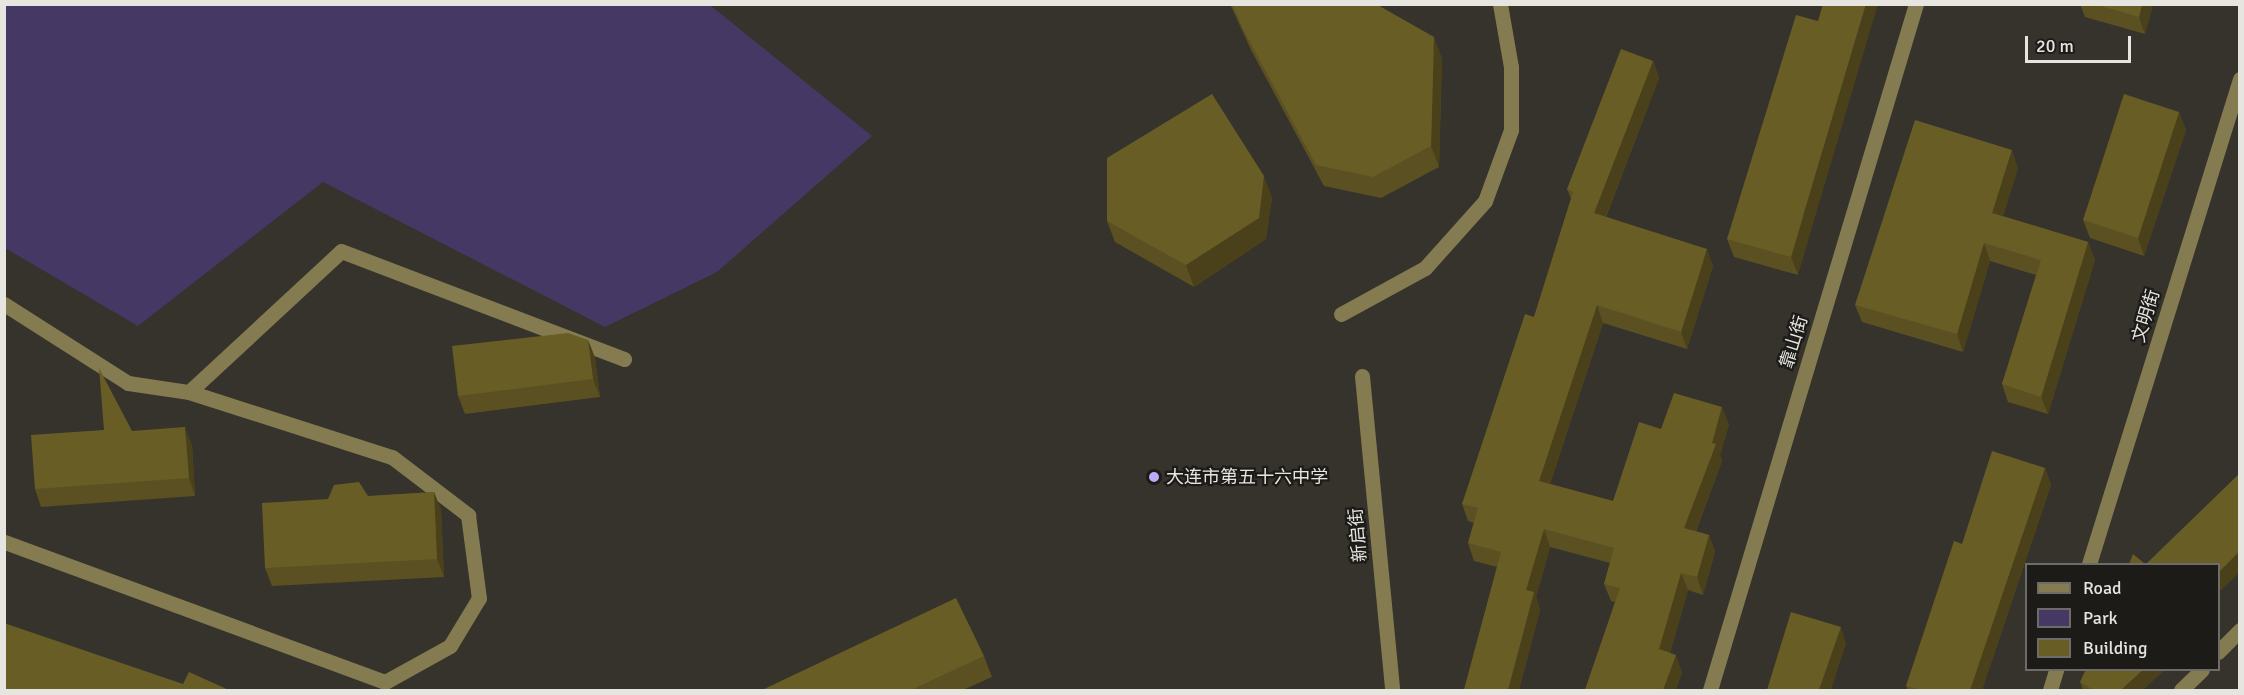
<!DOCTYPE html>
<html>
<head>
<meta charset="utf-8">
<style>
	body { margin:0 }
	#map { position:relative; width:2244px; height:695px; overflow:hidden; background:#35332c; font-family:Signika,"Noto Sans SC",sans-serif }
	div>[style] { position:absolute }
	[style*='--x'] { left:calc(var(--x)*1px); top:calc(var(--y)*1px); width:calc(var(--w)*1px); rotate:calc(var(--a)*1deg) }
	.green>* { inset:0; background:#453864 }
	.minor>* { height:15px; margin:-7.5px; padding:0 7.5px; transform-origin:7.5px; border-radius:7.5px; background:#847b50 }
	.wall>* { inset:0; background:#5a5021 }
	.shaded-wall>* { inset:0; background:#4a411b }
	.building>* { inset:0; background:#695d26 }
	.dots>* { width:16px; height:16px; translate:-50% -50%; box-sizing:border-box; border:3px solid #1c1b18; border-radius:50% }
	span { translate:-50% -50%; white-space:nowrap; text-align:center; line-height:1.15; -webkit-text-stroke:4.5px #1c1b18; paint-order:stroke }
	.street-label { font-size:18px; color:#e6e5e0 }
	.poi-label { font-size:18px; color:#e6e5e0 }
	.left { translate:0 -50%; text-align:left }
	.frame { position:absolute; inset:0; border:6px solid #e6e5e0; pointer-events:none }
	.legend { position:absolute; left:2025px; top:563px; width:195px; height:108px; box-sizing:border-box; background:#1c1b18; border:2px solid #6d6c68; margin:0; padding:8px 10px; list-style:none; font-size:18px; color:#e6e5e0 }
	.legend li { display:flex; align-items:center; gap:12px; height:30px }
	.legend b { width:30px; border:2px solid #6d6c68 }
	.scale { position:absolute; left:2025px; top:36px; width:106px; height:27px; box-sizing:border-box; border:3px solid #e6e5e0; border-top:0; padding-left:8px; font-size:18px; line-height:21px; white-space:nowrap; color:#e6e5e0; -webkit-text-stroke:4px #1c1b18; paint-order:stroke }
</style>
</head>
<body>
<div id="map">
	<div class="green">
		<div style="clip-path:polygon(5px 4px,710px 5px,872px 136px,717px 272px,605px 327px,323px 182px,138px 326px,5px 248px)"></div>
	</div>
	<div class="minor">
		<div style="--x:4;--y:304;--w:147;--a:32.5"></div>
		<div style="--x:128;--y:383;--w:62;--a:8.4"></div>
		<div style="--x:189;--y:392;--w:213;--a:17.8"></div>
		<div style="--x:392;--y:457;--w:96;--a:37.3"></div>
		<div style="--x:468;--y:515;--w:84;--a:82.5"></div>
		<div style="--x:479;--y:598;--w:56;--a:121.1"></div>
		<div style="--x:450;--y:646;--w:74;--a:151"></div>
		<div style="--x:385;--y:682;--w:406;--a:-159.8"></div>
		<div style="--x:1341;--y:314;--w:96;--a:-28.7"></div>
		<div style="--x:1425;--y:268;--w:90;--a:-48.2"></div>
		<div style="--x:1485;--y:201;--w:76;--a:-69.9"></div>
		<div style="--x:1511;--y:130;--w:63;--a:-90"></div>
		<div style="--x:1511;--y:67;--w:64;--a:-99.9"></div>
		<div style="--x:1362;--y:376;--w:315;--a:84.5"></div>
		<div style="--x:189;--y:392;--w:207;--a:-42.8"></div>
		<div style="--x:341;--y:251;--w:303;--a:20.9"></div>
		<div style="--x:2089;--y:564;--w:508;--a:-72.71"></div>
		<div style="--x:2218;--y:652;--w:31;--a:-45"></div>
		<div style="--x:1710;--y:690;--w:716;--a:-73.29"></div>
		<div style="--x:2050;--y:690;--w:21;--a:-73"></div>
		<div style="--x:2181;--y:690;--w:29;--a:-44"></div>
	</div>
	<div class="wall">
		<div style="clip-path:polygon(1230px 4px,1376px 4px,1442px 58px,1439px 167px,1381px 198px,1324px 186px,1251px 50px)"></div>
		<div style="clip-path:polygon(2080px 4px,2153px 4px,2145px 34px,2085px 17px)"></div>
		<div style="clip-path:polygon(1818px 21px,1798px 275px,1734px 257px,1727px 239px)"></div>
		<div style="clip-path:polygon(1653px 61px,1659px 78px,1606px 217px,1713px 266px,1687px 349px,1603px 323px,1550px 484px,1613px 501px,1661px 429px,1729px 424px,1720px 455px,1722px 461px,1696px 531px,1709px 535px,1715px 552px,1703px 595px,1688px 590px,1670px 653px,1682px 672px,1676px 690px,1585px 690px,1615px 602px,1611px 601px,1604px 584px,1610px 563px,1550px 547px,1536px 597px,1540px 610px,1519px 690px,1464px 690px,1497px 567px,1474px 561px,1468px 543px,1474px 523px,1468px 521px,1462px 504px,1534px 317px,1571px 199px,1567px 189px)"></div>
		<div style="clip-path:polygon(2179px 112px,2186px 130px,2144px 256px,2090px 238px,2083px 220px)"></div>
		<div style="clip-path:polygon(2018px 168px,2003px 216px,2088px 242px,2095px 260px,2048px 414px,2008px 402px,2002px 384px,2036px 275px,1990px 261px,1963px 352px,1862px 322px,1855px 305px)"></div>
		<div style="clip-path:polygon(1272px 197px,1266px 239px,1194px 287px,1115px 242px,1107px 221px)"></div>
		<div style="clip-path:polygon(588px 340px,595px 358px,600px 397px,465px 414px,458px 396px)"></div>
		<div style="clip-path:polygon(132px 431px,192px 445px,195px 496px,41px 507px,35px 489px)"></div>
		<div style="clip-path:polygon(2045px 468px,2051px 485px,1982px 690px,1908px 690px,1906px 686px,1962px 544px)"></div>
		<div style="clip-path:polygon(434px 492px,441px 510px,444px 577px,272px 586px,265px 568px,328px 499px)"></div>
		<div style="clip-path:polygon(984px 656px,992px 677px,963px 690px,762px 690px)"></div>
		<div style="clip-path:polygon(2080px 682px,2143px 690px,2083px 690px)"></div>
	</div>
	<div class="shaded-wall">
		<div style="clip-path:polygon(1866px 4px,1878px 4px,1798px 275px,1791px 257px)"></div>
		<div style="clip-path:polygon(2142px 4px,2153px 4px,2145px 34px,2139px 17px)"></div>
		<div style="clip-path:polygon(1434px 37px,1442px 58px,1439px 167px,1431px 146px)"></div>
		<div style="clip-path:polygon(1653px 61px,1659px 78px,1600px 231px,1594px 213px)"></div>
		<div style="clip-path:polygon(2179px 112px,2186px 130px,2144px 256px,2138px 238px)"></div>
		<div style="clip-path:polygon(2012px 150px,2018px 168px,1998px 231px,1992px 213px)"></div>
		<div style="clip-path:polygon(1264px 176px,1272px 197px,1266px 239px,1194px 287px,1186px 265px)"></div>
		<div style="clip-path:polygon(2088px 242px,2095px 260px,2048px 414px,2041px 397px)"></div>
		<div style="clip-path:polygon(1984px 243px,1990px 261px,1963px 352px,1957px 334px)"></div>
		<div style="clip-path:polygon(1707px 249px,1713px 266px,1687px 349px,1681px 332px)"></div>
		<div style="clip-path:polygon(1597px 305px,1603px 323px,1545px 498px,1539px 481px)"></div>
		<div style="clip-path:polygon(588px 340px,595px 358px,600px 397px,593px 379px)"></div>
		<div style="clip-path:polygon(1722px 407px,1729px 424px,1720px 455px,1722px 461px,1690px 545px,1684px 528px,1712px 443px)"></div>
		<div style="clip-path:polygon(185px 427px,192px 445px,195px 496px,189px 478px)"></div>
		<div style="clip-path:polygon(2045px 468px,2051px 485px,1982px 690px,1970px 690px)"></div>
		<div style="clip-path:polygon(434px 492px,441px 510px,444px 577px,437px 559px)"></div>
		<div style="clip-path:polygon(1544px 529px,1550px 547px,1536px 597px,1540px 610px,1519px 690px,1508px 690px,1526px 590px)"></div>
		<div style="clip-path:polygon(1709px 535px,1715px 552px,1703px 595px,1697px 577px)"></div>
		<div style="clip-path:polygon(2240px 551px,2240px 572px,2218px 593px,2218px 573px)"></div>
		<div style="clip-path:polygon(1681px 573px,1688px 590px,1666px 667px,1659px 649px)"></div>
		<div style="clip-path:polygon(1841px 627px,1846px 644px,1831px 690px,1819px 690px)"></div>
		<div style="clip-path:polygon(1676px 655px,1682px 672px,1676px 690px,1663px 690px)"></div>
		<div style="clip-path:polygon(2144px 669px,2166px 669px,2143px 690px,2121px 690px)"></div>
	</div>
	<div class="building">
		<div style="clip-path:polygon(1232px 4px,1376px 4px,1434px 37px,1431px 146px,1373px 177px,1316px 165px,1243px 29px)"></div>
		<div style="clip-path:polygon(1823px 4px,1866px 4px,1791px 257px,1727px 239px,1796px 15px,1818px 21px)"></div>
		<div style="clip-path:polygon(2094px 4px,2142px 4px,2139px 17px)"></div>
		<div style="clip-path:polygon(1621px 49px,1653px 61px,1594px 213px,1707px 249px,1681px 332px,1597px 305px,1539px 481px,1613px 501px,1639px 422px,1661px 429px,1674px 393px,1722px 407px,1712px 443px,1716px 444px,1684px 528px,1709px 535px,1697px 577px,1681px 573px,1659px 649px,1676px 655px,1663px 690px,1585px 690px,1620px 588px,1604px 584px,1614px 548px,1544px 529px,1526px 590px,1534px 592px,1508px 690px,1464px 690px,1501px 552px,1468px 543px,1478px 508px,1462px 504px,1525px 314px,1534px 317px,1573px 192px,1567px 189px)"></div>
		<div style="clip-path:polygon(1212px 94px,1264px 176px,1259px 218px,1186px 265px,1107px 221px,1107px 158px)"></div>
		<div style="clip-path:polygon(2124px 94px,2179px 112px,2138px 238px,2083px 220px)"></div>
		<div style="clip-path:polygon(1915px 120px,2012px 150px,1992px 213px,2088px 242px,2041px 397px,2002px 384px,2041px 260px,1984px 243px,1957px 334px,1855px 305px)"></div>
		<div style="clip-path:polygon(568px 333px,588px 340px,593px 379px,458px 396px,452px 346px)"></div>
		<div style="clip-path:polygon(99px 368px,132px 431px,185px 427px,189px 478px,35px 489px,31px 435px,104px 430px)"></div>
		<div style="clip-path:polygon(1992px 451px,2045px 468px,1970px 690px,1920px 690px,1906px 686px,1954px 541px,1962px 544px)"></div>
		<div style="clip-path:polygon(2240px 473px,2240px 551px,2218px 573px,2218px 564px,2146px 564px)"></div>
		<div style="clip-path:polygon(359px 482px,368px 496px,434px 492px,437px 559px,265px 568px,262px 503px,328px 499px,334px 485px)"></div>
		<div style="clip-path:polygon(2133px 554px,2145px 564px,2129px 564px)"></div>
		<div style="clip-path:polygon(956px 598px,984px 656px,911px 690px,762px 690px)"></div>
		<div style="clip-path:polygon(1791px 612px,1841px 627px,1819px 690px,1767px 690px)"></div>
		<div style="clip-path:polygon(4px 623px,183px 684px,189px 672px,229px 690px,4px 690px)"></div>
		<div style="clip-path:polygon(2086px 669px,2144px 669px,2121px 690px,2093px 690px,2080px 682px)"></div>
	</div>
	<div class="dots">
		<div style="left:1154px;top:477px;background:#bda9f5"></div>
	</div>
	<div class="street-label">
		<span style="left:2146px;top:316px;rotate:-73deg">文明街</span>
		<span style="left:1794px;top:342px;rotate:-73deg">靠山街</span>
		<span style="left:1358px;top:535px;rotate:-95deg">新启街</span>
	</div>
	<div class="poi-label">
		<span class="left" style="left:1166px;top:477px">大连市第五十六中学</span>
	</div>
	<div class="frame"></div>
	<ul class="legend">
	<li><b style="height:8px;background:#847b50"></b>Road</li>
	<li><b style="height:16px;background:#453864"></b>Park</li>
	<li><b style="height:16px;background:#695d26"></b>Building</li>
	</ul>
	<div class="scale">20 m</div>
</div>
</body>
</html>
